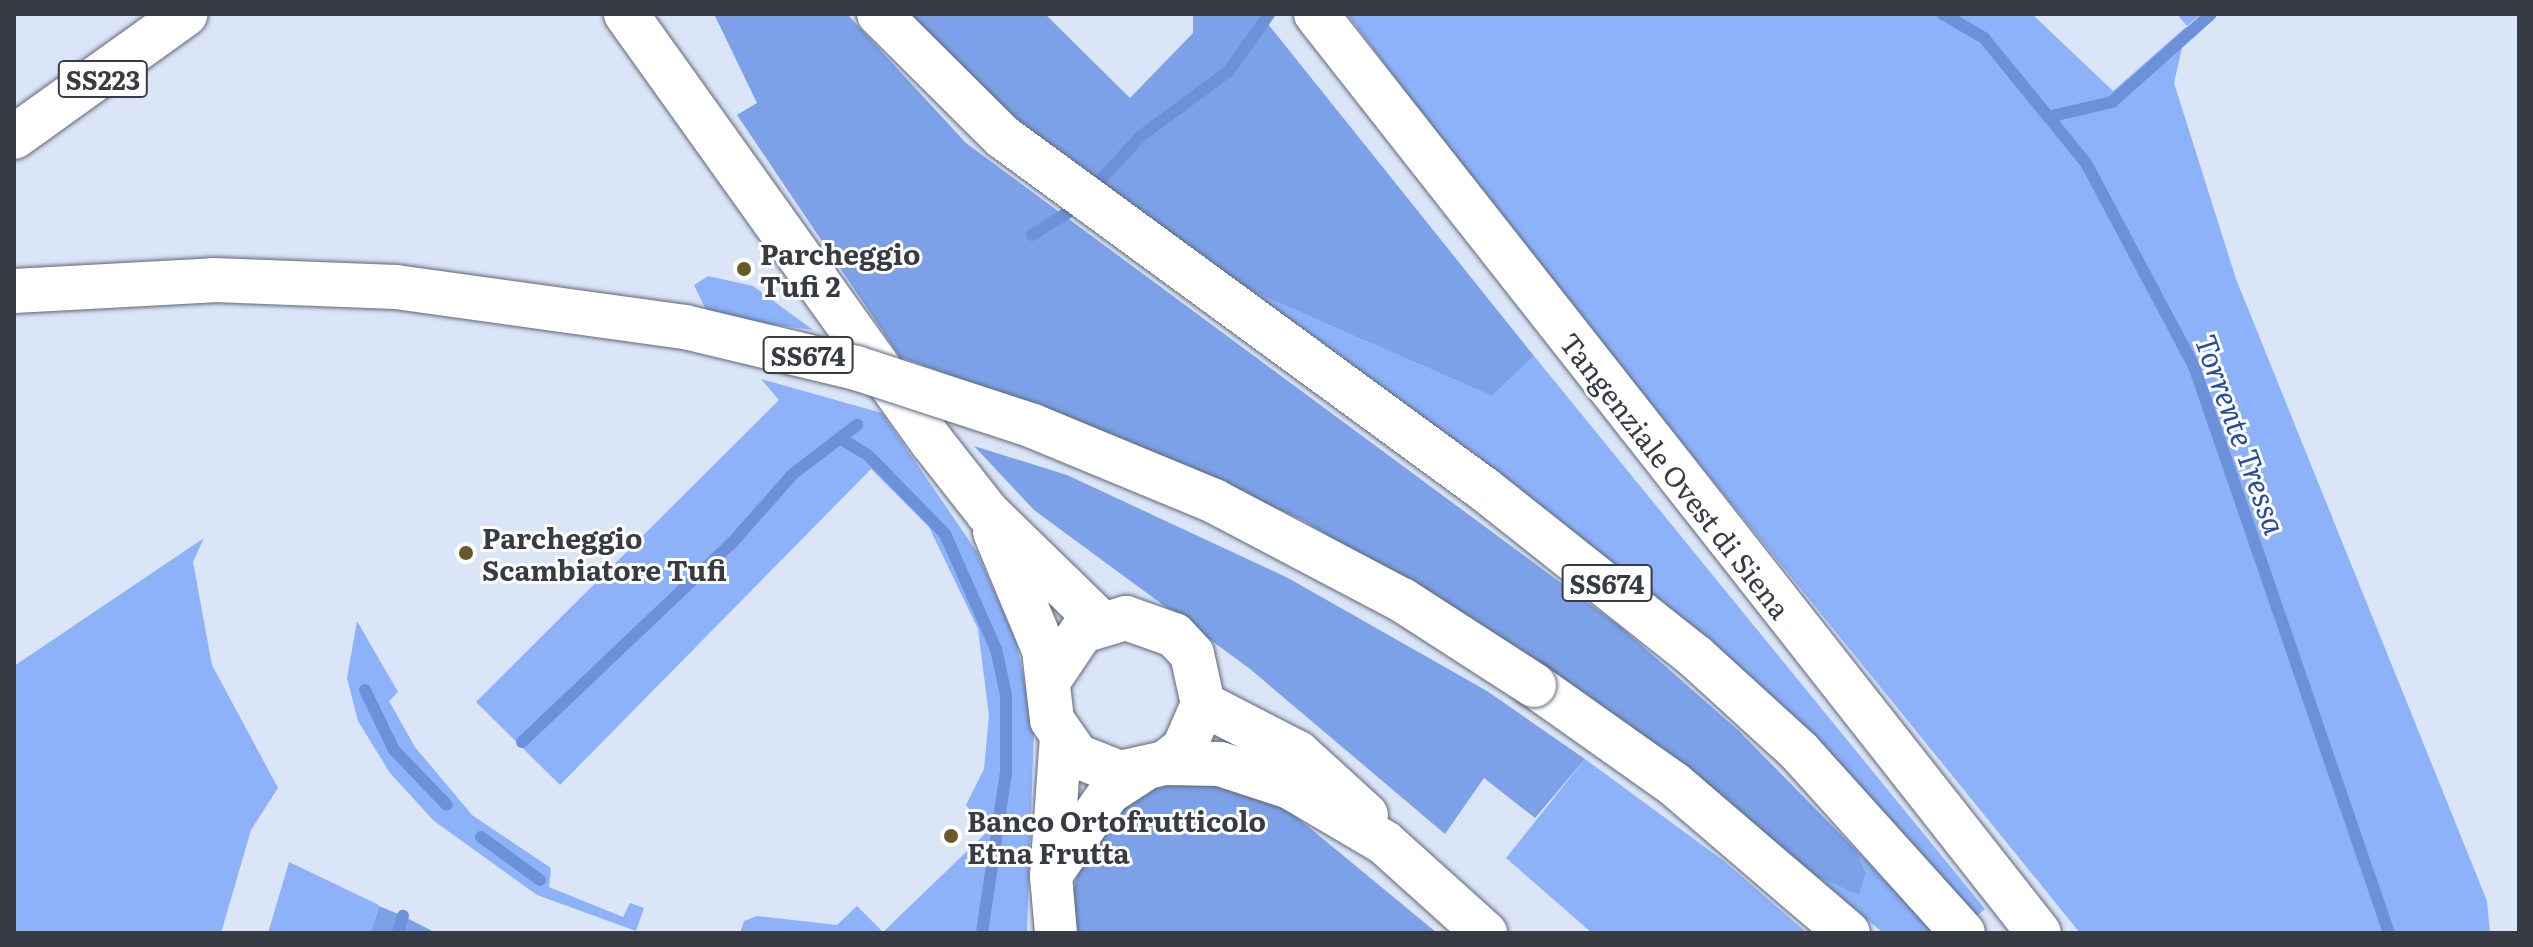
<!DOCTYPE html>
<html>
<head>
<meta charset="utf-8">
<style>
	body { margin:0 }
	#map { position:relative; width:2533px; height:947px; overflow:hidden; background:#dbe5f8; font-family:Literata,serif }
	div>[style] { position:absolute }
	[style*='--x'] { left:calc(var(--x)*1px); top:calc(var(--y)*1px); width:calc(var(--w)*1px); rotate:calc(var(--a)*1deg) }
	.green>* { inset:0; background:#8db2fa }
	.forest>* { inset:0; background:#7ca1e8 }
	.stream>* { height:12px; margin:-6px; padding:0 6px; transform-origin:6px; border-radius:6px; background:#6d91d8 }
	.roads { filter:drop-shadow(0 0 2px #5e6777) drop-shadow(0 0 2px #5e6777) }
	.tertiary>* { height:42px; margin:-21px; padding:0 21px; transform-origin:21px; border-radius:21px; background:#fff }
	.primary>* { height:44px; margin:-22px; padding:0 22px; transform-origin:22px; border-radius:22px; background:#fff }
	.trunk>* { height:44px; margin:-22px; padding:0 22px; transform-origin:22px; border-radius:22px; background:#fff }
	.bridges { filter:drop-shadow(0 0 2px #5e6777) drop-shadow(0 0 2px #5e6777) }
	.trunk-bridge>* { height:44px; margin:-22px; padding:0 22px; transform-origin:22px; border-radius:22px; background:#fff }
	.dots>* { width:22px; height:22px; translate:-50% -50%; box-sizing:border-box; border:4px solid #fff; border-radius:50% }
	span { translate:-50% -50%; white-space:nowrap; text-align:center; line-height:1.15; -webkit-text-stroke:6px #fff; paint-order:stroke }
	.shield-label span { padding:2px 6px; background:#fff; border:2px solid; border-radius:6px; -webkit-text-stroke-width:0 }
	.shield-label { font-size:26px; color:#373b43; font-weight:700 }
	.poi-label { font-size:28px; color:#373b43; font-weight:700 }
	.left { translate:0 -50%; text-align:left }
	.street-label { font-size:28px; color:#373b43 }
	.water-label { font-size:30px; color:#254c9f; font-style:italic }
	.frame { position:absolute; inset:0; border:16px solid #373b43; pointer-events:none }
</style>
</head>
<body>
<div id="map">
	<div class="green">
		<div style="clip-path:polygon(1347px 14px,2032px 14px,2113px 91px,2187px 26px,2177px 14px,2201px 14px,2187px 26px,2174px 83px,2236px 279px,2487px 901px,2490px 933px,2080px 933px,1516px 238px)"></div>
		<div style="clip-path:polygon(708px 276px,753px 286px,813px 330px,709px 316px,694px 285px)"></div>
		<div style="clip-path:polygon(1226px 280px,1492px 396px,1534px 356px,1985px 909px,1977px 916px)"></div>
		<div style="clip-path:polygon(761px 379px,882px 413px,977px 552px,1016px 641px,1034px 729px,1027px 933px,740px 933px,744px 921px,757px 916px,837px 925px,857px 906px,883px 932px,987px 832px,966px 805px,984px 769px,989px 716px,978px 629px,929px 527px,871px 469px,560px 785px,476px 702px,779px 400px)"></div>
		<div style="clip-path:polygon(204px 538px,193px 562px,212px 665px,278px 788px,251px 830px,221px 933px,14px 933px,14px 666px)"></div>
		<div style="clip-path:polygon(357px 621px,398px 692px,389px 701px,415px 747px,472px 815px,551px 868px,549px 887px,623px 917px,630px 903px,644px 908px,636px 931px,537px 895px,434px 821px,390px 773px,358px 721px,347px 678px)"></div>
		<div style="clip-path:polygon(1585px 759px,1724px 861px,1807px 933px,1592px 933px,1506px 858px)"></div>
		<div style="clip-path:polygon(1856px 850px,1935px 933px,1883px 933px,1816px 876px,1859px 894px,1866px 874px)"></div>
		<div style="clip-path:polygon(289px 862px,379px 905px,370px 933px,268px 933px)"></div>
	</div>
	<div class="forest">
		<div style="clip-path:polygon(714px 14px,847px 14px,966px 143px,1622px 628px,1739px 731px,1856px 850px,1866px 874px,1859px 895px,1816px 876px,1681px 766px,1415px 587px,1302px 520px,1118px 437px,900px 357px,737px 115px,757px 103px)"></div>
		<div style="clip-path:polygon(910px 14px,1045px 14px,1130px 98px,1193px 33px,1193px 14px,1260px 14px,1534px 356px,1492px 396px,1226px 280px,1021px 131px)"></div>
		<div style="clip-path:polygon(974px 446px,1067px 475px,1288px 578px,1487px 691px,1585px 759px,1535px 818px,1484px 778px,1445px 834px,1250px 669px,1034px 510px)"></div>
		<div style="clip-path:polygon(1191px 777px,1282px 805px,1437px 933px,1076px 933px,1071px 901px,1083px 849px,1135px 795px)"></div>
		<div style="clip-path:polygon(379px 906px,403px 916px,436px 933px,370px 933px)"></div>
	</div>
	<div class="stream">
		<div style="--x:1943;--y:14;--w:48;--a:30.3"></div>
		<div style="--x:1984;--y:38;--w:161;--a:50.8"></div>
		<div style="--x:2086;--y:163;--w:230;--a:62"></div>
		<div style="--x:2194;--y:366;--w:600;--a:71.02"></div>
		<div style="--x:2048;--y:117;--w:66;--a:-13.2"></div>
		<div style="--x:2112;--y:102;--w:132;--a:-41.6"></div>
		<div style="--x:1032;--y:235;--w:51;--a:-32.1"></div>
		<div style="--x:1075;--y:208;--w:98;--a:-47.5"></div>
		<div style="--x:1141;--y:136;--w:109;--a:-36.5"></div>
		<div style="--x:1229;--y:71;--w:70;--a:-54.9"></div>
		<div style="--x:841;--y:439;--w:31;--a:31"></div>
		<div style="--x:868;--y:455;--w:110;--a:45.7"></div>
		<div style="--x:945;--y:534;--w:126;--a:66.1"></div>
		<div style="--x:996;--y:649;--w:47;--a:77.7"></div>
		<div style="--x:1006;--y:695;--w:77;--a:90"></div>
		<div style="--x:1006;--y:772;--w:163;--a:98.5"></div>
		<div style="--x:365;--y:690;--w:67;--a:64.2"></div>
		<div style="--x:394;--y:750;--w:76;--a:46.1"></div>
		<div style="--x:522;--y:742;--w:288;--a:-43.5"></div>
		<div style="--x:731;--y:544;--w:94;--a:-48.5"></div>
		<div style="--x:793;--y:474;--w:81;--a:-37.4"></div>
		<div style="--x:481;--y:837;--w:73;--a:36.1"></div>
		<div style="--x:398;--y:933;--w:18;--a:-74"></div>
	</div>
	<div class="roads">
		<div class="tertiary">
			<div style="--x:1054;--y:871;--w:95;--a:-54.8"></div>
			<div style="--x:1109;--y:793;--w:40;--a:-32.9"></div>
			<div style="--x:1056;--y:933;--w:57;--a:-95"></div>
			<div style="--x:1051;--y:876;--w:138;--a:-85.9"></div>
		</div>
		<div class="primary">
			<div style="--x:626;--y:14;--w:526;--a:54.44"></div>
			<div style="--x:932;--y:442;--w:89;--a:51.8"></div>
			<div style="--x:987;--y:512;--w:158;--a:44.2"></div>
			<div style="--x:995;--y:532;--w:128;--a:67.4"></div>
			<div style="--x:1044;--y:650;--w:70;--a:83.5"></div>
			<div style="--x:1052;--y:720;--w:44;--a:55.2"></div>
			<div style="--x:1077;--y:756;--w:46;--a:21.6"></div>
			<div style="--x:1120;--y:773;--w:46;--a:-12.5"></div>
			<div style="--x:1165;--y:763;--w:24;--a:-38"></div>
			<div style="--x:1184;--y:748;--w:48;--a:-66.6"></div>
			<div style="--x:1203;--y:704;--w:51;--a:-102.4"></div>
			<div style="--x:1192;--y:654;--w:26;--a:-133"></div>
			<div style="--x:1174;--y:635;--w:51;--a:-160.5"></div>
			<div style="--x:1126;--y:618;--w:46;--a:163.5"></div>
			<div style="--x:1082;--y:631;--w:59;--a:124"></div>
			<div style="--x:1203;--y:704;--w:107;--a:27.3"></div>
			<div style="--x:1298;--y:753;--w:92;--a:42.4"></div>
			<div style="--x:1165;--y:763;--w:55;--a:1"></div>
			<div style="--x:1220;--y:764;--w:74;--a:18.2"></div>
			<div style="--x:1290;--y:787;--w:110;--a:30.5"></div>
			<div style="--x:1385;--y:843;--w:135;--a:42"></div>
		</div>
		<div class="trunk">
			<div style="--x:879;--y:14;--w:175;--a:44.8"></div>
			<div style="--x:1003;--y:137;--w:596;--a:36.2"></div>
			<div style="--x:1484;--y:489;--w:270;--a:38.4"></div>
			<div style="--x:1696;--y:657;--w:139;--a:42.4"></div>
			<div style="--x:1799;--y:751;--w:245;--a:48"></div>
			<div style="--x:1316;--y:14;--w:1169;--a:51.81"></div>
			<div style="--x:14;--y:137;--w:211;--a:-35.6"></div>
			<div style="--x:1534;--y:685;--w:171;--a:35.3"></div>
			<div style="--x:1674;--y:784;--w:229;--a:40.6"></div>
		</div>
	</div>
	<div class="bridges">
		<div class="trunk-bridge">
			<div style="--x:14;--y:291;--w:200;--a:-3.1"></div>
			<div style="--x:214;--y:280;--w:182;--a:2.2"></div>
			<div style="--x:396;--y:287;--w:292;--a:7.9"></div>
			<div style="--x:685;--y:327;--w:176;--a:13.5"></div>
			<div style="--x:856;--y:368;--w:186;--a:18.1"></div>
			<div style="--x:1033;--y:426;--w:196;--a:22.5"></div>
			<div style="--x:1214;--y:501;--w:212;--a:27.8"></div>
			<div style="--x:1402;--y:600;--w:157;--a:32.8"></div>
		</div>
	</div>
	<div class="dots">
		<div style="left:744px;top:269px;background:#685926"></div>
		<div style="left:466px;top:553px;background:#685926"></div>
		<div style="left:951px;top:836px;background:#685926"></div>
	</div>
	<div class="shield-label">
		<span style="left:103px;top:79px">SS223</span>
		<span style="left:808px;top:355px">SS674</span>
		<span style="left:1607px;top:583px">SS674</span>
	</div>
	<div class="poi-label">
		<span class="left" style="left:760px;top:269px">Parcheggio<br>Tufi 2</span>
		<span class="left" style="left:482px;top:553px">Parcheggio<br>Scambiatore Tufi</span>
		<span class="left" style="left:967px;top:836px">Banco Ortofrutticolo<br>Etna Frutta</span>
	</div>
	<div class="street-label">
		<span style="left:1676px;top:475px;rotate:52deg">Tangenziale Ovest di Siena</span>
	</div>
	<div class="water-label">
		<span style="left:2242px;top:434px;rotate:70deg">Torrente Tressa</span>
	</div>
	<div class="frame"></div>
</div>
</body>
</html>
